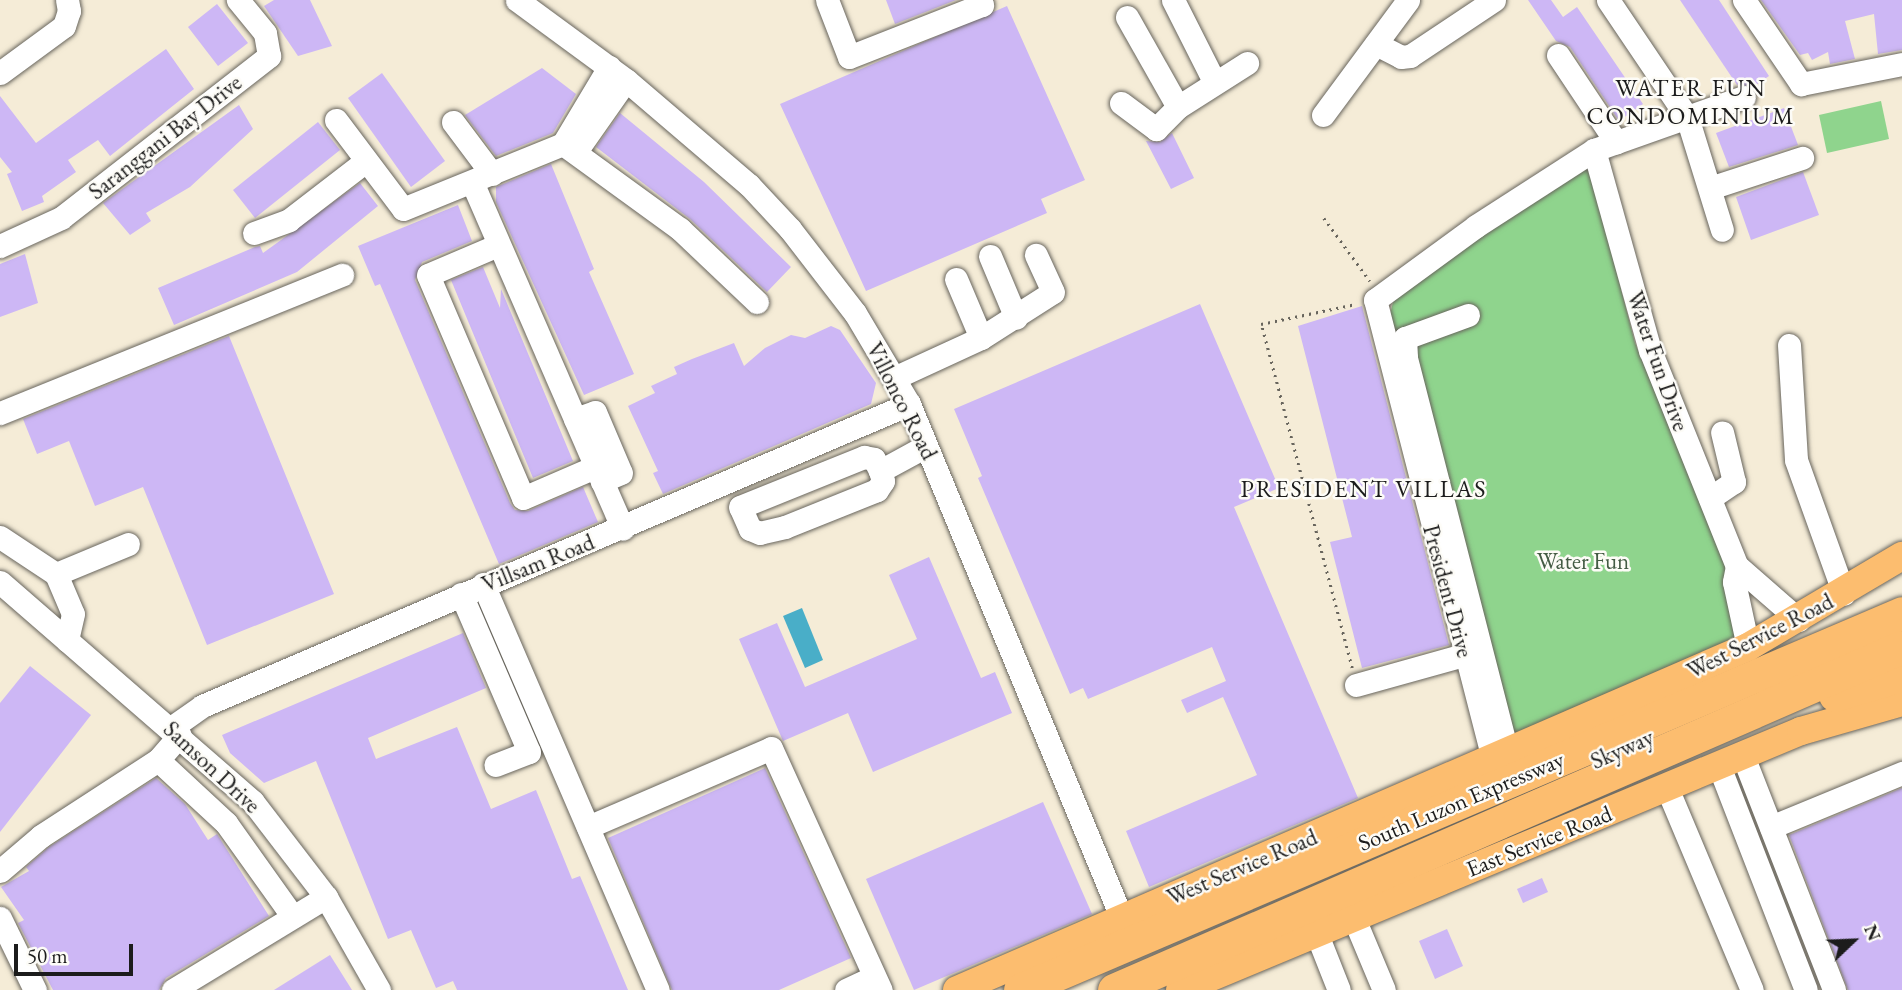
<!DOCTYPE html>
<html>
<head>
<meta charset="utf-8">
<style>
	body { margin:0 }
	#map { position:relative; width:1902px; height:990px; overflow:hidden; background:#f5ecd7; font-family:"EB Garamond",serif }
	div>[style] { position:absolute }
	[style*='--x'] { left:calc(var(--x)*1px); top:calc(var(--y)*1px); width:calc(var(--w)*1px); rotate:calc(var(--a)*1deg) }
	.green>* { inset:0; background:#8fd48d }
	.water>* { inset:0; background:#49aec8 }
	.building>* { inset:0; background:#cdb7f5 }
	.path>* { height:2.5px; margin-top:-1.25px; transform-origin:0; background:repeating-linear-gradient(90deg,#68655d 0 2px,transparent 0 7px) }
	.roads { filter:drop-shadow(0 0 2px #68655d) drop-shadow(0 0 2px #68655d) }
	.minor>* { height:23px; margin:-11.5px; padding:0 11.5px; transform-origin:11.5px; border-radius:11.5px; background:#fff }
	.major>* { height:28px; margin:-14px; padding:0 14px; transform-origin:14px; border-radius:14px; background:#fcbd6f }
	.highway>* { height:33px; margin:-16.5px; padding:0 16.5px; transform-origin:16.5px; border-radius:16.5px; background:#fcbd6f }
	span { translate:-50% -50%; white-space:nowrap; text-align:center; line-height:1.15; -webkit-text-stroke:5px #fdfcf7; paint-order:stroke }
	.street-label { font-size:23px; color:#1c1c1c }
	.park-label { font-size:23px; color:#445c44 }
	.neighbourhood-label { font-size:24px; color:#1c1c1c; letter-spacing:2px }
	.north { position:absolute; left:1818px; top:906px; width:70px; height:70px; -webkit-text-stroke:5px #fdfcf7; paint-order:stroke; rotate:67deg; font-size:19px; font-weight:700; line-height:28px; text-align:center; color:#1c1c1c }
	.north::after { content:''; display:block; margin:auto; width:24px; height:32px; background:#1c1c1c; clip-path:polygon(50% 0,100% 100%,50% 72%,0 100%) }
	.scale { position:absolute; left:14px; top:944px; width:119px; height:32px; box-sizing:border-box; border:4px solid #1c1c1c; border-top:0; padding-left:9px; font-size:21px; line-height:24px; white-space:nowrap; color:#1c1c1c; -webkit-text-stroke:5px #fdfcf7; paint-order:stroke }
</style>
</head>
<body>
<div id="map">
	<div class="green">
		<div style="clip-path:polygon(1881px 101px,1889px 139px,1827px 153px,1819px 115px)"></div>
		<div style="clip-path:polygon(1589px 165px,1635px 343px,1733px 581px,1739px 647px,1495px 745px,1388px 323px,1395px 294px)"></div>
	</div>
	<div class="water">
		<div style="clip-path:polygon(802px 608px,823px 660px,805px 668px,783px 616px)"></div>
	</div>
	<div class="building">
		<div style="clip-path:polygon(274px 0,310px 0,332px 46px,298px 56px,264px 6px)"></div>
		<div style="clip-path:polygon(886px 0,956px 0,895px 24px)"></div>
		<div style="clip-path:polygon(1528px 0,1551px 0,1563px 17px,1577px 7px,1643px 104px,1619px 121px,1570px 47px,1556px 41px)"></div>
		<div style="clip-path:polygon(1680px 0,1719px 0,1769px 76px,1753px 87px,1737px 85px)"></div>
		<div style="clip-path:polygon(1761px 0,1902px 0,1902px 50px,1878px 54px,1874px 14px,1845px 21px,1855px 59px,1830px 64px,1828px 52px,1812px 60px,1808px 53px,1800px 55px)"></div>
		<div style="clip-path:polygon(217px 4px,248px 43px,218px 66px,188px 27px)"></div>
		<div style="clip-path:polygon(1007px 6px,1085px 180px,1041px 199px,1047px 213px,866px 291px,780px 104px)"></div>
		<div style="clip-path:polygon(166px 49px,194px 89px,110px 156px,98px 140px,68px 160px,76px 172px,42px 196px,44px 202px,22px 211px,7px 174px,12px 172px,0 157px,0 96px,36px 143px)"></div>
		<div style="clip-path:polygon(542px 68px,576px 94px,553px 133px,496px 156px,465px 115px)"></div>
		<div style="clip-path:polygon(382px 73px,445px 161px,411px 187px,348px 98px)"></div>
		<div style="clip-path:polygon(239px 105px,253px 129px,190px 187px,146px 213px,151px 221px,130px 235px,103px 203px)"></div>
		<div style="clip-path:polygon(1784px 108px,1798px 145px,1729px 167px,1716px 133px)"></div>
		<div style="clip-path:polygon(620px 113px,704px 182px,791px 267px,767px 292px,690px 219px,596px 147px)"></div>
		<div style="clip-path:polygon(318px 122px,340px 150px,255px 218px,233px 190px)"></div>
		<div style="clip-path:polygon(1172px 133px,1194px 178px,1171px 189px,1146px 141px,1160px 142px)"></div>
		<div style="clip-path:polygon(551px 164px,594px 269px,589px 272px,634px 374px,584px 395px,496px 202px,496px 187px)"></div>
		<div style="clip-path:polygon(1803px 172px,1819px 215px,1751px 240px,1736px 197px)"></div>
		<div style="clip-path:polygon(360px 183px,378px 206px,297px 272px,174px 325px,158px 288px,255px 247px,260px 246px,263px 253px)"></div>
		<div style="clip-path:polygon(458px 205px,472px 241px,422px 262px,415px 280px,510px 503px,515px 510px,528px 511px,583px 487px,598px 522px,499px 564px,380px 284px,375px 286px,358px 246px)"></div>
		<div style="clip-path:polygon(25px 254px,38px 303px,0 317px,0 264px)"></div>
		<div style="clip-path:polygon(483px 267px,500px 308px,501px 289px,573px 461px,533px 478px,451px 280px)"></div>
		<div style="clip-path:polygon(1200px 304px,1279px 488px,1234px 507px,1358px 798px,1149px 887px,1126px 831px,1257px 775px,1223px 697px,1187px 713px,1181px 700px,1226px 681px,1212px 647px,1088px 699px,1083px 688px,1070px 694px,978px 478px,982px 476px,954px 409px)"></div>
		<div style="clip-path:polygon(1362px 306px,1449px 645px,1362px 668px,1330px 542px,1352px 537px,1298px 326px)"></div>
		<div style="clip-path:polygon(831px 326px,840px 330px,876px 383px,871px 404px,663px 494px,653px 473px,658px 471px,628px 406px,655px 393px,651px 386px,677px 374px,674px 367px,692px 359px,734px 343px,744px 366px,765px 348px,791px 335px,805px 338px)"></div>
		<div style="clip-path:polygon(229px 336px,334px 594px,207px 645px,143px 487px,95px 506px,69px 441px,37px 454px,23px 419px)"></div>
		<div style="clip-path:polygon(929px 557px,981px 678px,995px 672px,1012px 713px,873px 772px,848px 713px,783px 741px,739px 639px,777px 623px,805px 687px,917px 639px,889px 575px)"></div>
		<div style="clip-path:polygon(463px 633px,486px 688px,368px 738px,376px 759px,457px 727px,491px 809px,536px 790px,572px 879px,580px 876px,628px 990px,457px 990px,453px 981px,436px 988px,411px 930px,388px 939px,316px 761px,264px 783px,230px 753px,222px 735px)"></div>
		<div style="clip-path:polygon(30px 666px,91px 715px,0 832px,0 703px)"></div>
		<div style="clip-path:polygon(765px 768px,851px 958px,779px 990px,672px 990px,608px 838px)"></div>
		<div style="clip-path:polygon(156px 778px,185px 804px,208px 840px,217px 834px,269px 916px,166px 978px,159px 990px,53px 990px,18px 923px,24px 920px,1px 887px,29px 871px,26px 867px,49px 847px)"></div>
		<div style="clip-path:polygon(1902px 788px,1902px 990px,1848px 990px,1789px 835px)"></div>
		<div style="clip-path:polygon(1043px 802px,1092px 914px,914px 990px,866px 879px)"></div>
		<div style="clip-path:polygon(1542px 878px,1548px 892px,1523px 903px,1517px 889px)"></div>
		<div style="clip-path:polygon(1447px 929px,1463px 966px,1435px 979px,1419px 941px)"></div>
		<div style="clip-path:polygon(330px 955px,352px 990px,274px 990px)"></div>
	</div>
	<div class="path">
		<div style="--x:1324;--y:218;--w:78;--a:53.9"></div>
		<div style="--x:1352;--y:668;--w:356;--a:-104.8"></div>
		<div style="--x:1261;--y:324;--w:97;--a:-11.9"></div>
	</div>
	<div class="roads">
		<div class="minor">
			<div style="--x:517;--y:0;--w:135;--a:36.3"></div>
			<div style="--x:626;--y:80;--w:162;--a:40.5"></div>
			<div style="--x:749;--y:185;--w:60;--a:47"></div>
			<div style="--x:790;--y:229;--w:106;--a:52.3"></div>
			<div style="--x:855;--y:313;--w:106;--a:59.3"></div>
			<div style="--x:909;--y:404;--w:557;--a:67.53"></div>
			<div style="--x:827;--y:0;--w:61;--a:68.9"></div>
			<div style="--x:849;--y:57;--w:143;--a:-21.4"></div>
			<div style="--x:982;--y:5;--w:5;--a:-112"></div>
			<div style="--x:1173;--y:0;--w:91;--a:63.2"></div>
			<div style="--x:1608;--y:0;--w:141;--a:56"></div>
			<div style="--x:1687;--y:117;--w:118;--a:72.8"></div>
			<div style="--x:1744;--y:0;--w:102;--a:55.8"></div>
			<div style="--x:1801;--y:84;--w:103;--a:-11.2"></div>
			<div style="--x:1127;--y:17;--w:103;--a:60.5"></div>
			<div style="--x:1376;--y:44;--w:28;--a:27"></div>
			<div style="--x:1401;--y:57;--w:9;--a:-6"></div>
			<div style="--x:1410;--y:56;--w:101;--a:-33.7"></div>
			<div style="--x:1558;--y:55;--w:105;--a:56.3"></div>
			<div style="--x:0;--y:73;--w:79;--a:-36.3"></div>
			<div style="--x:64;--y:26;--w:16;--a:-72"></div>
			<div style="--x:69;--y:11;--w:11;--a:-100"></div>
			<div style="--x:1121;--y:103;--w:44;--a:36.6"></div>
			<div style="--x:1156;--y:129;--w:31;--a:-45"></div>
			<div style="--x:1178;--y:107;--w:82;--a:-32.5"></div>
			<div style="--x:1323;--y:115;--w:143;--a:-53.5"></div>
			<div style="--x:336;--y:120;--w:111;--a:53"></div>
			<div style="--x:403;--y:209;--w:173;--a:-22.1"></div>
			<div style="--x:563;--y:144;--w:90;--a:-59.1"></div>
			<div style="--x:453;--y:122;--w:65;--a:53.1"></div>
			<div style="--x:563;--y:144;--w:145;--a:36"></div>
			<div style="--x:680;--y:229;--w:106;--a:43.5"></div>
			<div style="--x:577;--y:150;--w:85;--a:-55"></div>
			<div style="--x:1594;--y:150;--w:208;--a:74.4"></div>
			<div style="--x:1650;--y:350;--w:233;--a:68.1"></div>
			<div style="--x:1737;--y:566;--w:82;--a:41.1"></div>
			<div style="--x:472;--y:182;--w:378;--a:66.5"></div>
			<div style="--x:1710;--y:188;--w:97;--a:-18.1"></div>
			<div style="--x:254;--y:233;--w:37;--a:-20"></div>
			<div style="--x:289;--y:220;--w:97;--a:-37.5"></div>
			<div style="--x:498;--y:245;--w:76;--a:156.8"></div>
			<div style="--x:428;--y:275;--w:242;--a:66.9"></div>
			<div style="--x:523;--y:498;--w:78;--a:-23.3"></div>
			<div style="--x:0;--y:246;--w:67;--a:-24.7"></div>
			<div style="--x:61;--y:218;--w:264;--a:-37.9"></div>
			<div style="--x:269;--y:56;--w:23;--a:-100"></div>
			<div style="--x:265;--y:33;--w:43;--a:-129.3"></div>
			<div style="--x:990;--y:256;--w:67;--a:67.2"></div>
			<div style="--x:956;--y:279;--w:64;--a:67"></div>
			<div style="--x:1468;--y:315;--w:67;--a:159.9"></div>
			<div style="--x:1405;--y:338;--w:20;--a:87"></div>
			<div style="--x:1406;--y:358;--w:407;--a:75.6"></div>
			<div style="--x:1789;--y:345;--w:115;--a:86.5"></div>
			<div style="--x:1796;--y:460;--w:142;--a:70.3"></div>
			<div style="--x:894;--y:378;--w:96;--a:-24.7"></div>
			<div style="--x:981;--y:338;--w:85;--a:-32.6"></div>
			<div style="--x:1053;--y:292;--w:41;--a:-114.7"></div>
			<div style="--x:0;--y:413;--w:369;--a:-22"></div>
			<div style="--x:575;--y:419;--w:21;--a:-19"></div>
			<div style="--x:595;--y:412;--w:66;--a:66.9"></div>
			<div style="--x:621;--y:473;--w:21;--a:157"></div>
			<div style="--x:864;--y:457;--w:10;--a:11"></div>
			<div style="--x:874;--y:459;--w:13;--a:63"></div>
			<div style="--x:880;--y:471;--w:10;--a:73"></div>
			<div style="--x:883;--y:481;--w:11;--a:124"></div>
			<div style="--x:877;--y:490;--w:99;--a:158.1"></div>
			<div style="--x:785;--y:527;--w:26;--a:167"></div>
			<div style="--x:760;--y:533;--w:11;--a:-158"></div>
			<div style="--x:750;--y:529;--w:24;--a:-114"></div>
			<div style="--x:740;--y:507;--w:134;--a:-22"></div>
			<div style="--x:880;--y:471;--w:52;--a:-28.5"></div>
			<div style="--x:1710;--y:498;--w:29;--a:-34"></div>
			<div style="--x:1734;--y:482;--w:51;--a:-103.5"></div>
			<div style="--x:0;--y:537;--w:67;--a:33.5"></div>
			<div style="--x:56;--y:574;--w:43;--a:67"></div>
			<div style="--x:73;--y:614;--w:27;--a:103"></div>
			<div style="--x:1737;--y:566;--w:16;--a:101"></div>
			<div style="--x:1734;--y:582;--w:66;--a:77.8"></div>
			<div style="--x:56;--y:574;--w:78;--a:-22.6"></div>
			<div style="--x:0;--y:582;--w:335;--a:41"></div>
			<div style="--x:253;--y:802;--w:120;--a:52.5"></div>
			<div style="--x:326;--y:897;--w:107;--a:60.3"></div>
			<div style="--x:483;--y:584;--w:442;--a:66.7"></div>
			<div style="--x:461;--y:594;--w:172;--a:66.7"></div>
			<div style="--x:529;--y:752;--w:36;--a:159"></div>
			<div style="--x:1356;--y:685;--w:127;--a:-15.6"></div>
			<div style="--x:171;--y:728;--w:38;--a:-35"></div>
			<div style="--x:202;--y:706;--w:769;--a:-23.13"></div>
			<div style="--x:1743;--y:756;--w:251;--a:68.7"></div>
			<div style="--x:1493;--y:759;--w:474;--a:-104.4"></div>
			<div style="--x:1375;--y:300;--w:125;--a:-36.2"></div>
			<div style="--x:1476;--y:226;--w:140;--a:-32.8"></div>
			<div style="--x:1594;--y:150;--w:159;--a:-19.5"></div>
			<div style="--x:158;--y:760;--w:93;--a:42.8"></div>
			<div style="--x:226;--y:823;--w:115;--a:54.5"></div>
			<div style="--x:1719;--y:766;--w:240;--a:68.8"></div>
			<div style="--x:1667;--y:788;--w:219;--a:67.2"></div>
			<div style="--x:588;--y:827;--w:199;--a:-23.3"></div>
			<div style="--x:771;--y:748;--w:266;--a:65.6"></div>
			<div style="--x:1771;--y:827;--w:142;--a:-22.4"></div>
			<div style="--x:0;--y:871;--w:54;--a:-40.5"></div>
			<div style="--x:41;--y:836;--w:140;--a:-33"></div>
			<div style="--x:158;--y:760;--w:33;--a:-49"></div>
			<div style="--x:1353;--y:916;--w:80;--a:67.3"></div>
			<div style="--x:0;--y:918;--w:80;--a:64.1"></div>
			<div style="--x:1316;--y:932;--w:62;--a:68.4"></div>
			<div style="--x:173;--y:990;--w:179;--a:-31.3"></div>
			<div style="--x:846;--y:990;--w:26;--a:-25"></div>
			<div style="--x:870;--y:979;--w:14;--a:54"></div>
		</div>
		<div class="major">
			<div style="--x:957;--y:990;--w:862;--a:-23.44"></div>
			<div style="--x:1748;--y:647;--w:179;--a:-30.6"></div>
			<div style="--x:1180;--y:990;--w:673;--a:-22.64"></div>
			<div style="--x:1801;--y:731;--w:105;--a:-16"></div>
		</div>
		<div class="highway">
			<div style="--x:1835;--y:695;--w:70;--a:-16.6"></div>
			<div style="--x:1020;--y:990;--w:959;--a:-23.14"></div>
			<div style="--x:1114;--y:990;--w:859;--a:-23.52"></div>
		</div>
	</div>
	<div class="street-label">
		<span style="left:165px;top:137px;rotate:-38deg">Saranggani Bay Drive</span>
		<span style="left:1658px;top:361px;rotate:71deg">Water Fun Drive</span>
		<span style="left:902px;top:401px;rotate:63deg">Villonco Road</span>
		<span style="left:538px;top:563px;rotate:-22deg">Villsam Road</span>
		<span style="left:1448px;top:591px;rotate:75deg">President Drive</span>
		<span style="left:1760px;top:636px;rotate:-27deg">West Service Road</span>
		<span style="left:1622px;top:749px;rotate:-24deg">Skyway</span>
		<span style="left:212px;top:767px;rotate:43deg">Samson Drive</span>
		<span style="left:1461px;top:801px;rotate:-23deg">South Luzon Expressway</span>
		<span style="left:1539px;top:841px;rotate:-22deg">East Service Road</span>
		<span style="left:1242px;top:867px;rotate:-23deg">West Service Road</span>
	</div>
	<div class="park-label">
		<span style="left:1583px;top:561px">Water Fun</span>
	</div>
	<div class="neighbourhood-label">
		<span style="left:1691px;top:102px">WATER FUN<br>CONDOMINIUM</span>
		<span style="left:1364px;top:489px">PRESIDENT VILLAS</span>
	</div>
	<div class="north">N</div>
	<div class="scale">50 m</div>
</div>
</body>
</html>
